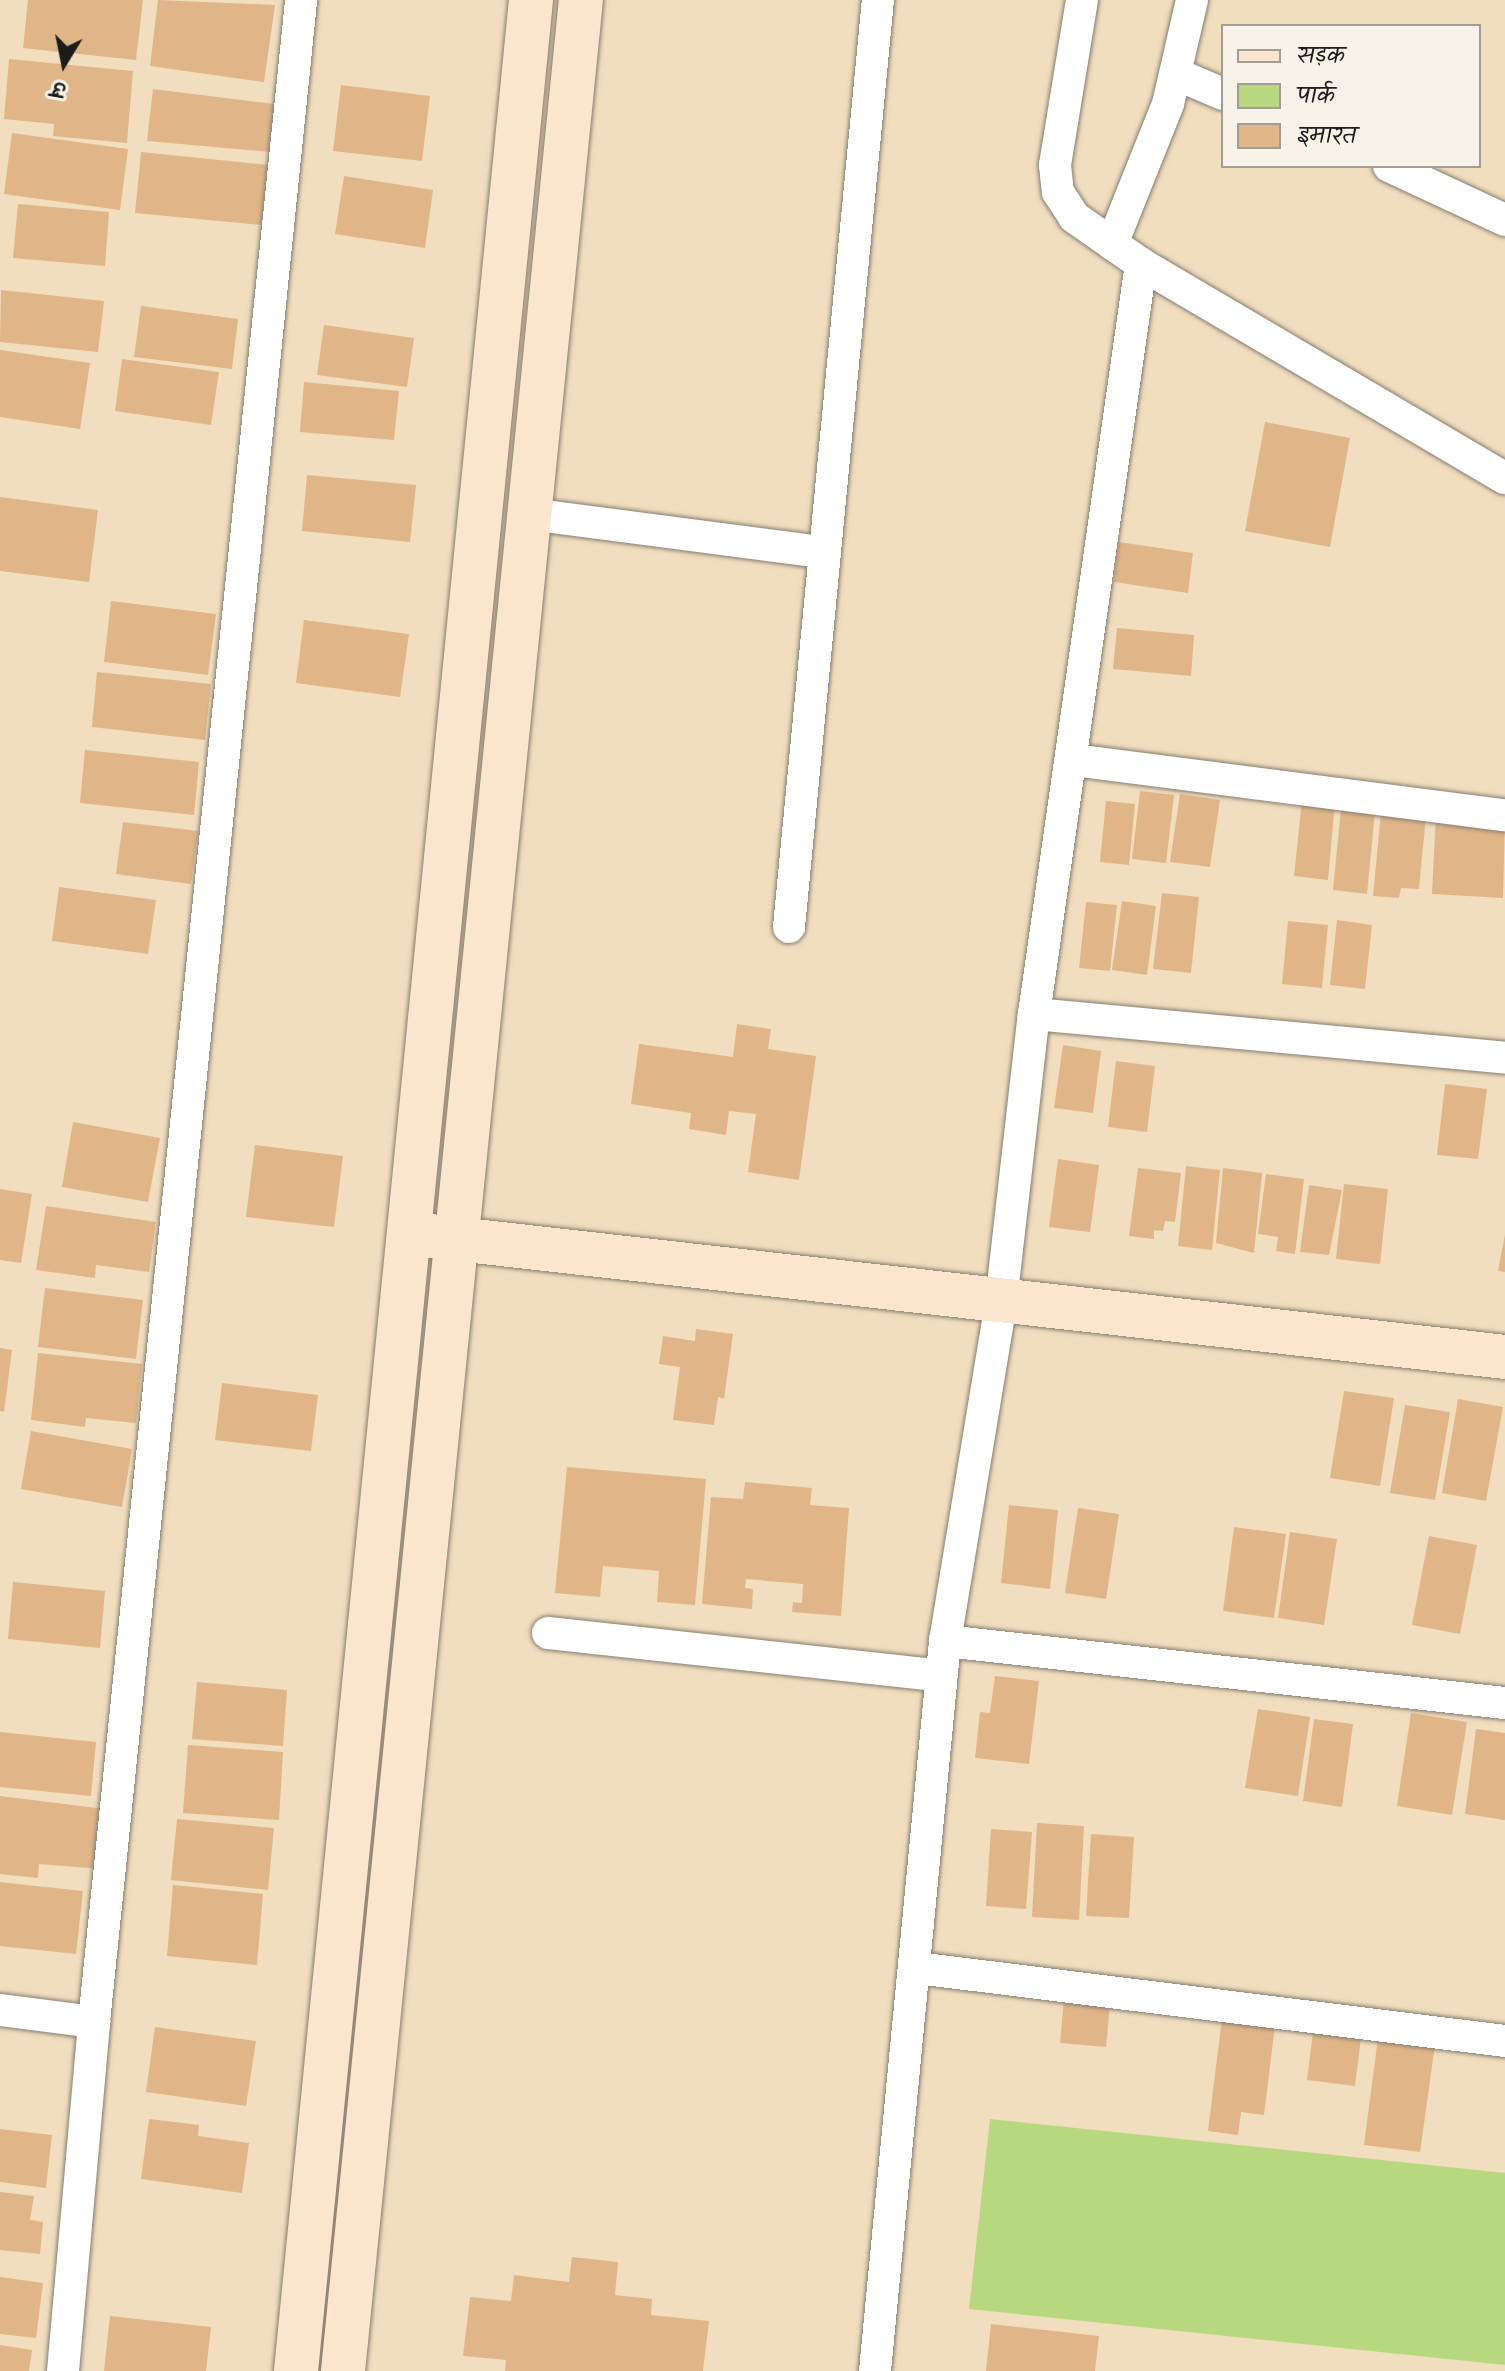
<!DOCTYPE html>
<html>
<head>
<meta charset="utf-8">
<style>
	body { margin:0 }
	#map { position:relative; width:1505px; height:2371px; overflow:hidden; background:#f1debf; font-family:Kalam,"Playpen Sans Deva",sans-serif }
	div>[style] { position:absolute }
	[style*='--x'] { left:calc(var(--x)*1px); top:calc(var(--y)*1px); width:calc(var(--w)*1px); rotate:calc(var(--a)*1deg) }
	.green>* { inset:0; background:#b7d87f }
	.building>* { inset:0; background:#e0b689 }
	.roads { filter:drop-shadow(0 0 2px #867d6e) drop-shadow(0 0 2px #867d6e) }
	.street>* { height:32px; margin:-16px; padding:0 16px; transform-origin:16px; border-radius:16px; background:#fff }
	.secondary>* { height:44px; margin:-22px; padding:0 22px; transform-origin:22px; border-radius:22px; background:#fce5cf }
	span { translate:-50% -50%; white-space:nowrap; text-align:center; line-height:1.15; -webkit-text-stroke:7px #f7f3e8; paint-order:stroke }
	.legend { position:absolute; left:1221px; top:24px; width:260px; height:144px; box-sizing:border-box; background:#f7f3e8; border:2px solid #9f9d96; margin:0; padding:10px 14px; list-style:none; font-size:24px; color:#1c1c1c }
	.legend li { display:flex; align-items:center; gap:16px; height:40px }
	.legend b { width:40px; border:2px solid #9f9d96 }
	.north { position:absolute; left:24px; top:24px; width:80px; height:80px; -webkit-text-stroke:6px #f7f3e8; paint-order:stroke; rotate:190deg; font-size:22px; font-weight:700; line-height:32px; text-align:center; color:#1c1c1c }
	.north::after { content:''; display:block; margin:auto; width:28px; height:36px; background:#1c1c1c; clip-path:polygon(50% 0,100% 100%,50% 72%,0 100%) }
</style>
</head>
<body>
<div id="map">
	<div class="green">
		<div style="clip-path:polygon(990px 2119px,1505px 2173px,1505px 2365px,969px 2309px)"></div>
	</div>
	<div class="building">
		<div style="clip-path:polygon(28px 0,143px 0,136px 60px,23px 48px)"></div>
		<div style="clip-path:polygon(158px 0,275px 5px,264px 82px,150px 66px)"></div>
		<div style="clip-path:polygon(9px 59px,133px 71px,127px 143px,53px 136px,54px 124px,4px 119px)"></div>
		<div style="clip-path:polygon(341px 85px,430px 96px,422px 161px,333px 151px)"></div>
		<div style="clip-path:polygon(153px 89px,275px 104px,270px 152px,147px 141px)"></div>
		<div style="clip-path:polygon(12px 133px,128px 149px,120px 210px,4px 194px)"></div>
		<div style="clip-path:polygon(141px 152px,268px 165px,262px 225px,135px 213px)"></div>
		<div style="clip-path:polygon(344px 176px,433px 190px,425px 248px,335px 234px)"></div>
		<div style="clip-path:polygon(18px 204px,109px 212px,105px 266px,13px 258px)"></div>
		<div style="clip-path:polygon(1px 290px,104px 301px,98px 352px,0 342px)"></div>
		<div style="clip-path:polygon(141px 306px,238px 319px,232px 369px,134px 357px)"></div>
		<div style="clip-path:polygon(324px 325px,414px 338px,407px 387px,317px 375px)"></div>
		<div style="clip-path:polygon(0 350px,90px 363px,80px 429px,0 417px)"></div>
		<div style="clip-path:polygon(122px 359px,219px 372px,211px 425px,115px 411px)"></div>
		<div style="clip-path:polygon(304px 382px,399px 391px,394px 440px,300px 432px)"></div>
		<div style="clip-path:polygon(1265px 422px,1350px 438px,1330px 547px,1245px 531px)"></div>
		<div style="clip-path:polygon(307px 475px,416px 485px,410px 542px,302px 531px)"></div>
		<div style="clip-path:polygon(0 497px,98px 510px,89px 582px,0 571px)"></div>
		<div style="clip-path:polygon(1119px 542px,1193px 553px,1188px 593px,1114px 582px)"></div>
		<div style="clip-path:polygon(111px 601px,216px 614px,208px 675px,104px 662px)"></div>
		<div style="clip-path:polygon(304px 620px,409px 634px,400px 697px,296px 683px)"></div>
		<div style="clip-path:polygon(1117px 628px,1194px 635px,1191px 676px,1113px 669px)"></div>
		<div style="clip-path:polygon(97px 672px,211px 684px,205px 740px,92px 727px)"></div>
		<div style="clip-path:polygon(85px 750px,199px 762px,194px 815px,80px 803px)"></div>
		<div style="clip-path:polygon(1140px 791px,1174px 795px,1166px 863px,1132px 859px)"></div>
		<div style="clip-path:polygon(1180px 794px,1220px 800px,1210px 867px,1170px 862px)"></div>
		<div style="clip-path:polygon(1342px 798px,1376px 801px,1367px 894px,1333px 890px)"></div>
		<div style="clip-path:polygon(1302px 800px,1335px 803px,1328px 880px,1294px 876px)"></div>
		<div style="clip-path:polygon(1106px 801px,1135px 804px,1129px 865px,1100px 862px)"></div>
		<div style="clip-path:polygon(1382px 802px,1427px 806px,1419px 889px,1401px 888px,1399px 898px,1373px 896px)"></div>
		<div style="clip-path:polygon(1436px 814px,1505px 817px,1503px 898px,1432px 894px)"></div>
		<div style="clip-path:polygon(123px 822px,198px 831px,191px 884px,116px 874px)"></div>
		<div style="clip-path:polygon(59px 887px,156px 900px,148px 954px,52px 941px)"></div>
		<div style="clip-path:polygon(1162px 893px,1199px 897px,1191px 973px,1153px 969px)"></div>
		<div style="clip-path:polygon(1122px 901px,1156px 906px,1147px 975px,1112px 970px)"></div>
		<div style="clip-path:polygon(1086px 902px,1117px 905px,1110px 971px,1079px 968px)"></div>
		<div style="clip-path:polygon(1337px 920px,1372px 925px,1365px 989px,1330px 985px)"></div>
		<div style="clip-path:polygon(1288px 921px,1328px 925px,1322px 988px,1282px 984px)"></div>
		<div style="clip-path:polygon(737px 1024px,771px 1029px,768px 1049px,816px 1056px,799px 1180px,748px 1172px,756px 1114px,729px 1111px,726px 1135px,689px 1129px,691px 1113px,631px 1104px,639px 1044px,733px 1057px)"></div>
		<div style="clip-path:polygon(1063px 1045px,1101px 1051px,1093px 1113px,1054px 1108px)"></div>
		<div style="clip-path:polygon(1116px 1061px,1155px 1066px,1147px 1132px,1108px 1127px)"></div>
		<div style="clip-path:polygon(1445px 1084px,1487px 1089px,1478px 1159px,1437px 1155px)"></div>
		<div style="clip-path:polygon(73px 1122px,160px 1138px,148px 1202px,62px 1187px)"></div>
		<div style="clip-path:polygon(255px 1145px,343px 1156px,334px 1227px,246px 1217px)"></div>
		<div style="clip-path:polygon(1058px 1159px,1099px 1165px,1090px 1232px,1049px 1227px)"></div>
		<div style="clip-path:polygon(1186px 1166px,1220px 1170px,1212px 1250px,1178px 1246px)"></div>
		<div style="clip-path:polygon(1138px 1168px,1181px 1173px,1175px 1222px,1165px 1221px,1163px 1231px,1154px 1230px,1154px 1239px,1129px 1236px)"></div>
		<div style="clip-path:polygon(1223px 1168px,1262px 1173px,1254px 1253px,1216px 1243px)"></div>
		<div style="clip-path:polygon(1266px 1174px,1304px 1179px,1295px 1254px,1276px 1251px,1278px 1237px,1258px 1234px)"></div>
		<div style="clip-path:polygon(1344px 1184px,1388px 1189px,1380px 1264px,1336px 1259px)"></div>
		<div style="clip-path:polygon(1309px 1185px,1342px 1190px,1329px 1255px,1300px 1252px)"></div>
		<div style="clip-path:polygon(0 1189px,32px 1194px,21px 1263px,0 1260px)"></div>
		<div style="clip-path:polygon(46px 1206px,156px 1222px,149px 1272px,96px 1265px,95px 1278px,36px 1270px)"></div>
		<div style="clip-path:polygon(1505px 1234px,1505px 1272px,1498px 1271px)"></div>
		<div style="clip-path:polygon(45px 1288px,143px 1300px,136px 1359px,38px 1347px)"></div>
		<div style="clip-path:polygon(696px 1329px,733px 1334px,724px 1399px,718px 1397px,714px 1425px,673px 1420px,680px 1367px,659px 1364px,663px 1336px,695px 1341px)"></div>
		<div style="clip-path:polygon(0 1348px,12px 1350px,4px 1412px,0 1411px)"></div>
		<div style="clip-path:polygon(38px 1353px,142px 1364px,136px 1423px,86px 1418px,85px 1427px,31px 1420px)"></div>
		<div style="clip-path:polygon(222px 1383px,318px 1395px,311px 1451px,215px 1440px)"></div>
		<div style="clip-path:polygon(1344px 1391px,1394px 1398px,1380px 1486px,1330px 1478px)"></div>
		<div style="clip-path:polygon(1458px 1399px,1503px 1407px,1486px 1501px,1442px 1493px)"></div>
		<div style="clip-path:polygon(1405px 1405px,1450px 1412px,1435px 1500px,1390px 1493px)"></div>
		<div style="clip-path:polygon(31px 1431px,132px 1449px,122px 1507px,21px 1489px)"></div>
		<div style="clip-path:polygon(567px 1467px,706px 1479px,695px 1605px,657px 1602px,659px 1571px,603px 1566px,600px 1597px,555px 1593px)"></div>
		<div style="clip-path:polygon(745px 1482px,812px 1488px,810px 1505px,849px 1508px,841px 1616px,792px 1612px,793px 1602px,802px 1603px,803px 1584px,746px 1579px,745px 1588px,753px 1589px,752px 1609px,702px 1604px,711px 1497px,743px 1499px)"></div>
		<div style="clip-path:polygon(1009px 1505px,1058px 1510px,1050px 1589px,1001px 1583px)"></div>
		<div style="clip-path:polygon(1078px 1508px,1119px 1514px,1106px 1599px,1065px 1593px)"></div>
		<div style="clip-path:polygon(1234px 1527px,1286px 1534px,1274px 1618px,1223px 1611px)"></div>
		<div style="clip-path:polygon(1290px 1532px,1337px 1539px,1324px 1625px,1278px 1618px)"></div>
		<div style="clip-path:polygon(1429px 1536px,1477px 1545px,1460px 1634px,1412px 1625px)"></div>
		<div style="clip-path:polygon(13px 1582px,105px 1591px,100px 1648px,8px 1639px)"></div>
		<div style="clip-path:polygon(995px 1676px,1039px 1681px,1029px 1764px,975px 1758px,980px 1712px,990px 1713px)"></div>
		<div style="clip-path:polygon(197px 1682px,287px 1690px,283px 1746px,192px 1739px)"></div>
		<div style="clip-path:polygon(1258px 1709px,1310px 1717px,1298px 1796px,1245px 1788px)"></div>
		<div style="clip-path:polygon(1411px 1713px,1467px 1722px,1452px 1815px,1397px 1806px)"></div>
		<div style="clip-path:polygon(1314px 1719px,1353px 1724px,1342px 1807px,1303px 1801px)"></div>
		<div style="clip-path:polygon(1476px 1729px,1505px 1733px,1505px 1820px,1465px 1814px)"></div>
		<div style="clip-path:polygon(0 1732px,96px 1742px,91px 1796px,0 1787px)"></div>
		<div style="clip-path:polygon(188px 1745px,283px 1752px,279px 1820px,183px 1813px)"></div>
		<div style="clip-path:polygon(0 1796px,105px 1809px,101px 1869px,39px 1864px,38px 1878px,0 1874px)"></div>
		<div style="clip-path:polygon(177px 1819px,274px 1828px,268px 1890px,171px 1880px)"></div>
		<div style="clip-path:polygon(1037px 1823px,1084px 1826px,1079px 1920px,1032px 1917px)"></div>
		<div style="clip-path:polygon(991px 1829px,1032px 1832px,1026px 1909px,986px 1906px)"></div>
		<div style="clip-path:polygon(1091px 1834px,1134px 1837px,1129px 1918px,1086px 1916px)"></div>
		<div style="clip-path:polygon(0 1882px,83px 1891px,76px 1954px,0 1946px)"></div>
		<div style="clip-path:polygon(173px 1885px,263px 1894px,257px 1965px,167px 1956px)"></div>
		<div style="clip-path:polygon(1064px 1999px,1110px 2003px,1106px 2047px,1060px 2043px)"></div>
		<div style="clip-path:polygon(1223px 2010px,1276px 2017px,1264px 2115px,1241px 2112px,1238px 2135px,1208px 2131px)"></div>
		<div style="clip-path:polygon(1314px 2024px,1362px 2030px,1355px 2086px,1307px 2080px)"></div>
		<div style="clip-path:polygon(155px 2027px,256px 2041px,246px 2106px,146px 2092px)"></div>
		<div style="clip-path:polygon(1379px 2030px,1436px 2038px,1420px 2152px,1364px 2145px)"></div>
		<div style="clip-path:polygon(149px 2119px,199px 2125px,198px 2136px,249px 2143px,242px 2193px,141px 2179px)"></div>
		<div style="clip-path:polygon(0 2129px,52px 2135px,46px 2188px,0 2182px)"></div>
		<div style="clip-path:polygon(0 2192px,34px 2196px,30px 2220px,43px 2222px,40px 2254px,0 2250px)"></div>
		<div style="clip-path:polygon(572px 2257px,618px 2262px,615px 2295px,652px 2299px,651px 2315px,709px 2321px,703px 2371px,505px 2371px,506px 2360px,463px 2356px,470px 2297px,511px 2301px,514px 2275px,569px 2282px)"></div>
		<div style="clip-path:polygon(0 2277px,43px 2283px,36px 2338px,0 2334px)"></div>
		<div style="clip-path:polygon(110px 2316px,211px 2327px,206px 2371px,104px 2371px)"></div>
		<div style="clip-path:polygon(991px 2324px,1099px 2336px,1095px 2371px,986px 2371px)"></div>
		<div style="clip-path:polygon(0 2345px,32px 2350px,29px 2371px,0 2371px)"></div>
	</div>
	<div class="roads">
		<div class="street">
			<div style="--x:1082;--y:0;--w:167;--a:99.3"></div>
			<div style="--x:1055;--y:165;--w:27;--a:84"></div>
			<div style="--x:1058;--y:192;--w:30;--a:57"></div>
			<div style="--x:1074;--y:217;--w:82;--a:35"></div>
			<div style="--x:1141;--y:264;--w:422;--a:30.5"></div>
			<div style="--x:1176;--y:74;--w:51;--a:23.1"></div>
			<div style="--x:1389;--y:166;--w:128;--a:25"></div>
			<div style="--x:1112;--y:244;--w:151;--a:-68.2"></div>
			<div style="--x:1168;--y:104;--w:107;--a:-77"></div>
			<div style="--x:529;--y:514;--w:295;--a:7.4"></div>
			<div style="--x:1073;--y:760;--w:435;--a:7.3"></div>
			<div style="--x:789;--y:927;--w:931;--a:-84.52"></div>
			<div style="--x:1034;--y:1014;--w:473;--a:5.3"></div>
			<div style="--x:548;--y:1633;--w:395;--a:6.2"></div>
			<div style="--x:945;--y:1641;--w:563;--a:6.32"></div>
			<div style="--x:917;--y:1968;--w:593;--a:7.08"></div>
			<div style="--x:0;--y:2010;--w:95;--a:7.3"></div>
			<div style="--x:63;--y:2371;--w:350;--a:-84.9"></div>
			<div style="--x:94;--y:2022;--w:2033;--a:-84.15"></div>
			<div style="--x:875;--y:2371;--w:733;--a:-84.52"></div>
			<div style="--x:945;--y:1641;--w:344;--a:-80.6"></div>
			<div style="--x:1001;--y:1302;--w:290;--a:-83.5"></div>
			<div style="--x:1034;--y:1014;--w:758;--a:-81.88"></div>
		</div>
		<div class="secondary">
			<div style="--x:430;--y:1236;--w:1082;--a:6.42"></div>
			<div style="--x:296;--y:2371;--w:2383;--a:-84.34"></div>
			<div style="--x:343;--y:2371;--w:2383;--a:-84.27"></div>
		</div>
	</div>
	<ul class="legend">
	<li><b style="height:10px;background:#fce5cf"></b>सड़क</li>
	<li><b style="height:22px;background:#b7d87f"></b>पार्क</li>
	<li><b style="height:22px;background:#e0b689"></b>इमारत</li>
	</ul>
	<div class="north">उ</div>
</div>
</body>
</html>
